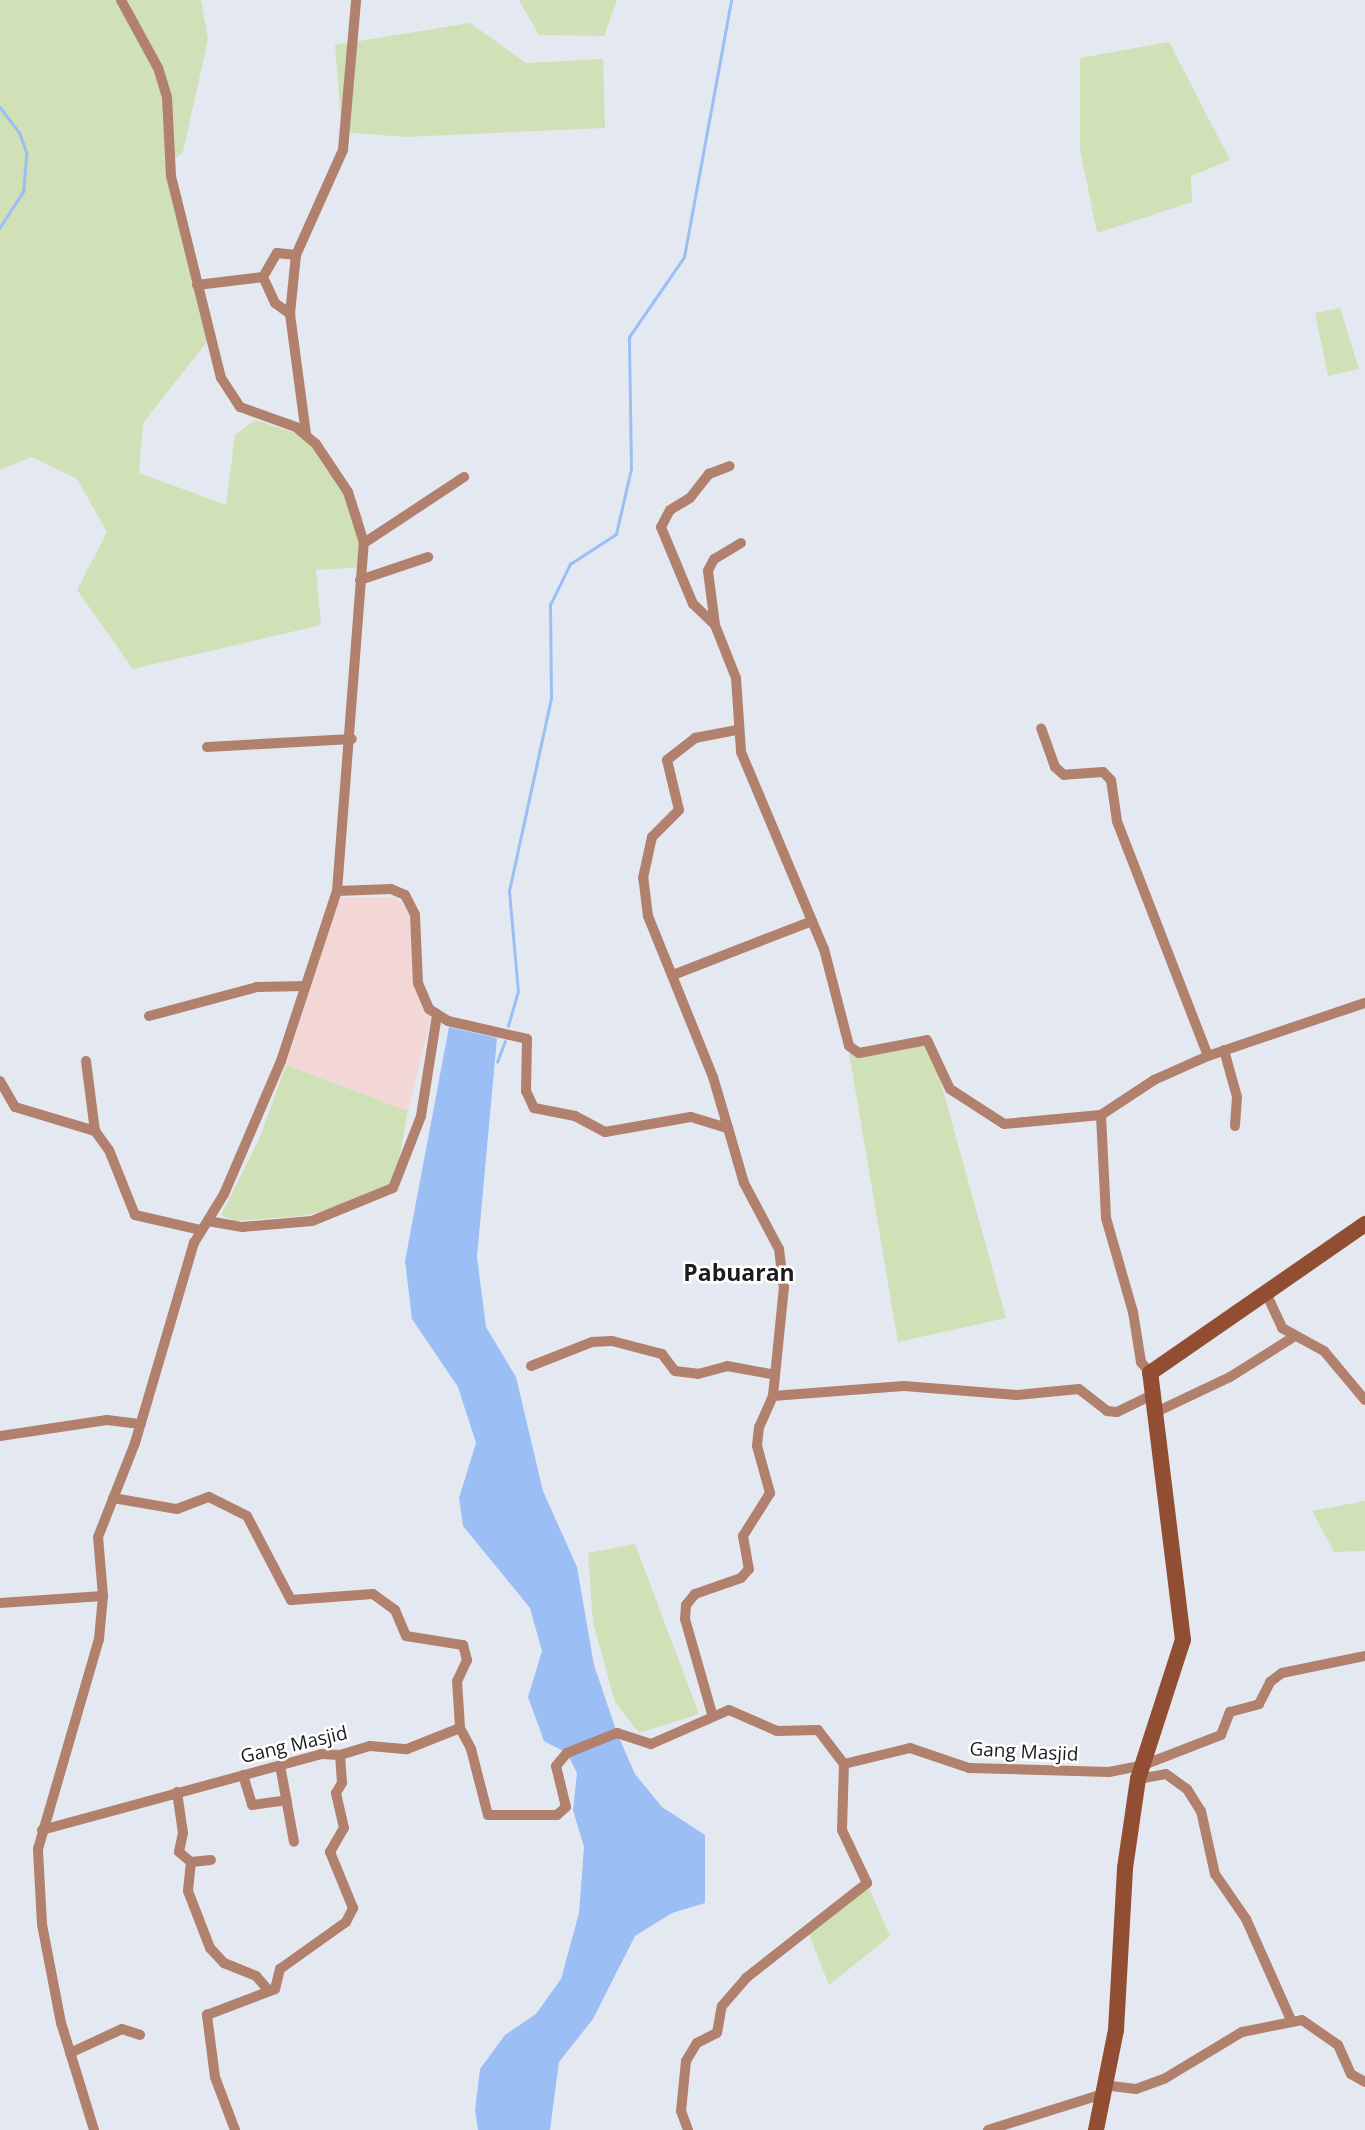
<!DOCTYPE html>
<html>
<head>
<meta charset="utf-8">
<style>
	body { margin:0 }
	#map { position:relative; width:1365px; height:2130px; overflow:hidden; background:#e4e9f1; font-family:"Open Sans",sans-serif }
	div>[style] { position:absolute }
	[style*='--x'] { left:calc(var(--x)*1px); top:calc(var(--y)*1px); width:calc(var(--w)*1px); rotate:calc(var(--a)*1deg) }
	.industrial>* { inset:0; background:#f2d7d6 }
	.green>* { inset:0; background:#d0e0b7 }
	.water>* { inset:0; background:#9bbef4 }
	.stream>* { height:2.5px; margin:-1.25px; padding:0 1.25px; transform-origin:1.25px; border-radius:1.25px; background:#9bbef4 }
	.street>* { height:10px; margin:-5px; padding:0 5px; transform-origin:5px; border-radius:5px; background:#b1816e }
	.secondary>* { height:16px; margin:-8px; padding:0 8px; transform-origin:8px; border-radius:8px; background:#914e33 }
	span { translate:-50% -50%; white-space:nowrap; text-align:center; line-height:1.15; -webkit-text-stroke:5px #fff; paint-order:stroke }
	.street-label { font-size:19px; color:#1a1c1e }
	.quarter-label { font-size:23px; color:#1a1c1e; font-weight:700 }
</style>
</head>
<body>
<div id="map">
	<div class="industrial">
		<div style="clip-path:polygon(340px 897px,396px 897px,409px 911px,415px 987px,431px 1017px,408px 1111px,286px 1065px)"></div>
	</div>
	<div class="green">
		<div style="clip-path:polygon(0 0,201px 0,208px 39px,183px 152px,171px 162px,210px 338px,143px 423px,139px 473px,226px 505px,235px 435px,255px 420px,305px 436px,362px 516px,365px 567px,316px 570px,321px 625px,133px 669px,77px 590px,107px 532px,77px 479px,32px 457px,0 470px)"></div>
		<div style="clip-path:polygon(519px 0,617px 0,604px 36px,539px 35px)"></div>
		<div style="clip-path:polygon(470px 23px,526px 63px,603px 59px,605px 128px,405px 137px,342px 132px,335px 45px)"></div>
		<div style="clip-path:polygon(1169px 42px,1230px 160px,1191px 176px,1192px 202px,1097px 233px,1080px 149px,1080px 58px)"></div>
		<div style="clip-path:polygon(1340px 308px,1359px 369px,1328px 376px,1315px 313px)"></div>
		<div style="clip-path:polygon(928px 1036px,1006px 1318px,898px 1342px,849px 1053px)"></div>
		<div style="clip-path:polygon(286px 1065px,408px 1111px,399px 1161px,389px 1184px,354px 1204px,301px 1216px,235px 1221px,221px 1215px,260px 1137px)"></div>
		<div style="clip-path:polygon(1365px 1501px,1365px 1551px,1334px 1552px,1312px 1511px)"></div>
		<div style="clip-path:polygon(635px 1544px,699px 1714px,639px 1733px,615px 1702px,593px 1622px,588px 1553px)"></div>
		<div style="clip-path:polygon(868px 1886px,890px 1936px,829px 1985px,807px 1929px)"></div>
	</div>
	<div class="water">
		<div style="clip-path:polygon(449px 1027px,497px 1038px,477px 1257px,486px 1327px,516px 1377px,543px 1491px,577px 1567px,594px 1665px,617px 1733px,635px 1774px,662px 1807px,705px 1835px,705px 1903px,672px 1913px,635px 1936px,593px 2019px,559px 2062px,550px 2130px,478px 2130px,475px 2110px,480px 2069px,505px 2035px,536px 2014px,561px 1979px,579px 1913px,584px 1847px,573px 1810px,577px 1773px,567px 1753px,544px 1741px,528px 1697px,542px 1651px,530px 1608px,463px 1526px,459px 1498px,476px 1443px,458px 1387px,412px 1319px,405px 1261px)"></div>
	</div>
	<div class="stream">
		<div style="--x:0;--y:107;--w:34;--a:53"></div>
		<div style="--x:20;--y:134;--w:20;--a:70"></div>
		<div style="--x:27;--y:153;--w:38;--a:95"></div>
		<div style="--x:24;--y:191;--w:44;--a:123"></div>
		<div style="--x:508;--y:1026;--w:35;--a:-74"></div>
		<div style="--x:518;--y:992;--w:101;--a:-95.1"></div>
		<div style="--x:509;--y:891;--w:197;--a:-77.7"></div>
		<div style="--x:551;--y:699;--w:94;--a:-90.6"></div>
		<div style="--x:550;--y:605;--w:46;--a:-64"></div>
		<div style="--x:570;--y:564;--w:55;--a:-33.1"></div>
		<div style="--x:616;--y:534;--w:67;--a:-77"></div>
		<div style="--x:631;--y:469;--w:132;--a:-90.9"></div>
		<div style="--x:629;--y:337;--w:97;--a:-55.5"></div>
		<div style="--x:684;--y:257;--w:261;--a:-79.6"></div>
		<div style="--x:497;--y:1062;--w:22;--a:-69"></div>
	</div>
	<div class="street">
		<div style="--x:263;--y:277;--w:29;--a:65"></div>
		<div style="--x:275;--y:303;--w:19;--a:36"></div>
		<div style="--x:197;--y:285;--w:66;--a:-6.9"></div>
		<div style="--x:263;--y:277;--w:28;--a:-60"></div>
		<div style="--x:277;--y:253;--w:19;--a:6"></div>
		<div style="--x:306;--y:434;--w:121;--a:-97.6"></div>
		<div style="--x:290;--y:314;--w:59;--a:-84.2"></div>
		<div style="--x:296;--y:255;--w:115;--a:-65.9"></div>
		<div style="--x:343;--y:150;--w:151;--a:-85"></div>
		<div style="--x:364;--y:543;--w:120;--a:-33.4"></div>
		<div style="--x:741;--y:543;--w:31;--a:149"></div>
		<div style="--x:714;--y:559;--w:13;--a:117"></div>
		<div style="--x:708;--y:571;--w:54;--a:82.6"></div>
		<div style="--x:715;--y:625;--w:57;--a:68.4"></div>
		<div style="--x:736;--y:678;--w:74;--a:86.1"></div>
		<div style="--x:741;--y:752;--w:214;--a:67.2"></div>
		<div style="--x:824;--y:949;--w:100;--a:75.5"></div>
		<div style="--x:849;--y:1046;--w:12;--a:35"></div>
		<div style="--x:859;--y:1053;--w:69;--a:-10.8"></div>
		<div style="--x:927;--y:1040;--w:54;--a:64.9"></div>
		<div style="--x:950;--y:1089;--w:64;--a:32.9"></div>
		<div style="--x:1004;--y:1124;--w:97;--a:-5.3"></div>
		<div style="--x:1101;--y:1115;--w:64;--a:-33.4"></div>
		<div style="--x:1154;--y:1080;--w:59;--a:-24"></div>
		<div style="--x:1208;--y:1056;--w:252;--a:-111.2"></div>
		<div style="--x:1117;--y:821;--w:41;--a:-98.3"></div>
		<div style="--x:1111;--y:780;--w:11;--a:-135"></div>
		<div style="--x:1103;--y:772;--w:39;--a:176"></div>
		<div style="--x:1064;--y:775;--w:12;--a:-138"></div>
		<div style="--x:1055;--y:767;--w:41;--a:-109.7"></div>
		<div style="--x:360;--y:580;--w:72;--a:-18.7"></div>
		<div style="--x:715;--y:625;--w:30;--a:-136"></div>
		<div style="--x:693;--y:604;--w:83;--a:-112.6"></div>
		<div style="--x:661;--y:527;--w:19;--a:-62"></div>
		<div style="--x:670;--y:510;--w:23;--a:-31"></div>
		<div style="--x:690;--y:498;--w:31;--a:-52"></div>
		<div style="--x:709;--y:474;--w:22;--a:-21"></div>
		<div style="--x:207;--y:747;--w:145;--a:-3.2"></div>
		<div style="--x:337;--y:891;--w:54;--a:-2.1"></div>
		<div style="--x:391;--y:889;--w:15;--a:23"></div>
		<div style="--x:405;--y:895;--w:22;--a:63"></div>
		<div style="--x:415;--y:915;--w:68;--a:87.5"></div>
		<div style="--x:418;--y:983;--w:28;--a:67"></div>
		<div style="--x:429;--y:1009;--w:22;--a:32"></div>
		<div style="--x:448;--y:1021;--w:81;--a:12.8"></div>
		<div style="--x:527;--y:1039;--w:52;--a:91.1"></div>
		<div style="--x:526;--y:1091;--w:19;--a:65"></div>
		<div style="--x:534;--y:1108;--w:42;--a:11"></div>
		<div style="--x:575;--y:1116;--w:34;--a:28"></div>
		<div style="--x:605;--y:1132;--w:87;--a:-9.9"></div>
		<div style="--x:691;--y:1117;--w:39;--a:17"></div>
		<div style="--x:728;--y:1128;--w:57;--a:73.8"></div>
		<div style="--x:744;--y:1183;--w:75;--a:62.1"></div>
		<div style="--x:779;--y:1249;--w:38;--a:83"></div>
		<div style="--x:784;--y:1287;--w:110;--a:95.8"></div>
		<div style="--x:773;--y:1396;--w:34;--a:114"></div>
		<div style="--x:759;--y:1427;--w:19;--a:96"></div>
		<div style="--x:757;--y:1446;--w:49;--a:74.5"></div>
		<div style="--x:770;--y:1493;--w:51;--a:122.1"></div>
		<div style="--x:743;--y:1536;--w:34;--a:80"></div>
		<div style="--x:749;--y:1569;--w:12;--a:132"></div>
		<div style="--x:741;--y:1578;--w:49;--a:160.8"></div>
		<div style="--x:695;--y:1594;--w:14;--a:129"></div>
		<div style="--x:686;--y:1605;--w:14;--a:94"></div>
		<div style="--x:685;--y:1619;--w:99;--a:74.1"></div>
		<div style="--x:673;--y:975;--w:149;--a:-21.2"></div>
		<div style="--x:149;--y:1016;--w:112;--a:-15"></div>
		<div style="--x:257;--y:987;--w:48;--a:-1.2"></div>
		<div style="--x:1224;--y:1050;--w:49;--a:74.5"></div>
		<div style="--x:1237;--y:1097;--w:29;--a:94"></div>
		<div style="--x:1208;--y:1056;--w:166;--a:-18.7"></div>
		<div style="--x:86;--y:1061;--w:71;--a:82.7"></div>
		<div style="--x:95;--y:1131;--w:24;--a:54"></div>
		<div style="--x:109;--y:1150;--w:70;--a:68.2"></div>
		<div style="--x:135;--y:1215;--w:68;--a:12.8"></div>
		<div style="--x:0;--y:1081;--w:30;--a:60"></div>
		<div style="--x:15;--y:1107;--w:84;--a:16.7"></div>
		<div style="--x:1101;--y:1115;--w:103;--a:87.2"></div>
		<div style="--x:1106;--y:1218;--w:98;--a:74"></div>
		<div style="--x:1133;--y:1312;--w:51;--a:80.9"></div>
		<div style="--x:1141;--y:1362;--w:14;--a:51"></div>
		<div style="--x:728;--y:1128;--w:53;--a:-106.4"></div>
		<div style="--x:713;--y:1077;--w:174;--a:-112"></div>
		<div style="--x:648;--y:916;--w:38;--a:-97"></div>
		<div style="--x:643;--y:878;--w:42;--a:-77.6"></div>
		<div style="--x:652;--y:837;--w:38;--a:-45"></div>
		<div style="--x:679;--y:810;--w:51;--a:-103.5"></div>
		<div style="--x:667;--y:760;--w:36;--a:-38"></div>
		<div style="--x:695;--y:738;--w:43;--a:-10.8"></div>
		<div style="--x:208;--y:1221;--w:35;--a:10"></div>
		<div style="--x:242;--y:1227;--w:70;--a:-4.9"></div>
		<div style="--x:312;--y:1221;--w:87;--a:-22.2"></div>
		<div style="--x:393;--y:1188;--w:77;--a:-68.7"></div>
		<div style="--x:421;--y:1116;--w:102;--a:-81"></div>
		<div style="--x:1266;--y:1293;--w:38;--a:65"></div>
		<div style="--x:1282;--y:1328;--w:48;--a:28.7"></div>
		<div style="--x:1324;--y:1351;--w:64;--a:50.1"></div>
		<div style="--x:531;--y:1366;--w:66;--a:-21.5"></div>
		<div style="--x:592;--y:1342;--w:20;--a:-3"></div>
		<div style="--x:612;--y:1341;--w:52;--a:14.6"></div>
		<div style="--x:662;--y:1354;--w:21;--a:53"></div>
		<div style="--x:675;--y:1371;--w:23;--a:7"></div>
		<div style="--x:698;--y:1374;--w:30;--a:-15"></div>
		<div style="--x:727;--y:1366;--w:45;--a:10.3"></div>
		<div style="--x:773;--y:1396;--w:131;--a:-4.4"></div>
		<div style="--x:904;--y:1386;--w:113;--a:4.6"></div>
		<div style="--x:1017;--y:1395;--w:62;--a:-5.5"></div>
		<div style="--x:1079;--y:1389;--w:36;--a:38"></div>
		<div style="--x:1107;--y:1411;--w:10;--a:6"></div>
		<div style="--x:1117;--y:1412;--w:39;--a:-26"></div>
		<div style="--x:1154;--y:1413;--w:84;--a:-25.3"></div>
		<div style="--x:1230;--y:1377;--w:73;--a:-32.2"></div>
		<div style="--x:0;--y:1436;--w:108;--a:-8.5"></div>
		<div style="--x:107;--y:1420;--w:34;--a:7"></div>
		<div style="--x:113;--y:1498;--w:65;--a:9.8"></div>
		<div style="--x:177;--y:1509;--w:34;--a:-21"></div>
		<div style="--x:209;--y:1497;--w:42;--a:26.6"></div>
		<div style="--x:247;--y:1516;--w:95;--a:62.4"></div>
		<div style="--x:291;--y:1600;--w:82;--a:-4.2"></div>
		<div style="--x:373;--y:1594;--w:27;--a:36"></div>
		<div style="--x:395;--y:1610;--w:28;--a:67"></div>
		<div style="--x:406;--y:1636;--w:58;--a:9"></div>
		<div style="--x:463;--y:1645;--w:16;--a:75"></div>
		<div style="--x:467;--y:1660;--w:23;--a:115"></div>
		<div style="--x:457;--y:1681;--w:47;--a:86.3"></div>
		<div style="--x:0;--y:1603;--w:103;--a:-3.9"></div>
		<div style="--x:280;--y:1765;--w:78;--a:79.7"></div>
		<div style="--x:243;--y:1775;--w:31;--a:73"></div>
		<div style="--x:252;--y:1805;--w:35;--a:-8"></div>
		<div style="--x:1138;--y:1779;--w:28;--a:-10"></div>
		<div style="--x:1166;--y:1774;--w:26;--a:36"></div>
		<div style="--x:1187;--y:1789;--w:26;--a:58"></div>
		<div style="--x:1201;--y:1811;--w:65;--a:77.5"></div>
		<div style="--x:1215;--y:1874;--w:55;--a:55.4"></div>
		<div style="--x:1246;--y:1919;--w:111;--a:66"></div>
		<div style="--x:177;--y:1792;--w:41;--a:81.7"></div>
		<div style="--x:183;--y:1833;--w:19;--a:102"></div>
		<div style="--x:179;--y:1852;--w:16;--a:40"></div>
		<div style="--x:191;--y:1862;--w:20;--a:-6"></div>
		<div style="--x:42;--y:1830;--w:289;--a:-15.2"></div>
		<div style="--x:321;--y:1754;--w:19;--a:3"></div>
		<div style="--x:340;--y:1755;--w:31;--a:-17"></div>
		<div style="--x:370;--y:1746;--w:37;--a:5"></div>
		<div style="--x:407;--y:1749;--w:57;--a:-21.6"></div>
		<div style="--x:460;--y:1728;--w:24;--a:62"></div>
		<div style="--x:471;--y:1749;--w:68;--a:75.6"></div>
		<div style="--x:488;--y:1815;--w:69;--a:0"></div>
		<div style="--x:557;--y:1815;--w:12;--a:-42"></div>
		<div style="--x:566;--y:1807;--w:42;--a:-103.7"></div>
		<div style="--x:556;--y:1766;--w:17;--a:-50"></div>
		<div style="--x:567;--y:1753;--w:54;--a:-21.8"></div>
		<div style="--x:617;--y:1733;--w:36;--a:18"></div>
		<div style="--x:651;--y:1744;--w:85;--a:-23.6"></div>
		<div style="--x:729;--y:1710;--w:52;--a:23.6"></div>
		<div style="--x:777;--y:1731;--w:41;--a:-1.4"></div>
		<div style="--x:818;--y:1730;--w:43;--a:52.6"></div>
		<div style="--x:844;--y:1764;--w:68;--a:-13.6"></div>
		<div style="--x:910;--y:1748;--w:62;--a:18.7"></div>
		<div style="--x:969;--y:1768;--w:140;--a:1.6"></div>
		<div style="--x:1109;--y:1772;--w:33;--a:-11"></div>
		<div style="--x:1141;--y:1766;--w:86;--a:-21.2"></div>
		<div style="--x:1221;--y:1735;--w:25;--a:-69"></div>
		<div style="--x:1230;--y:1712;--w:30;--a:-15"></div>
		<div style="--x:1259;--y:1704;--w:25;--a:-63"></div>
		<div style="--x:1270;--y:1682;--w:15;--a:-37"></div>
		<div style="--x:1282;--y:1673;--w:85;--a:-11.6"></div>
		<div style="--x:191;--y:1862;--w:29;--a:96"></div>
		<div style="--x:188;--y:1891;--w:61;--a:68.9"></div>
		<div style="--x:210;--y:1948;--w:21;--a:47"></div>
		<div style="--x:224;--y:1963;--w:35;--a:22"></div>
		<div style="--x:256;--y:1976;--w:20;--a:49"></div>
		<div style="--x:70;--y:2053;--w:57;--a:-24.8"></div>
		<div style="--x:122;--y:2029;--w:19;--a:18"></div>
		<div style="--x:1103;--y:2085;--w:33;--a:7"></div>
		<div style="--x:1136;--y:2089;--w:30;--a:-20"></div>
		<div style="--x:1164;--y:2079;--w:91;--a:-31.1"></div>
		<div style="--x:1242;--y:2032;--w:61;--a:-11.3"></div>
		<div style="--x:1302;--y:2020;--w:44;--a:34.8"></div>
		<div style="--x:1338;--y:2045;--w:32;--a:66"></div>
		<div style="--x:1351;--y:2074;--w:16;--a:30"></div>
		<div style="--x:94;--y:2130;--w:112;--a:-107.1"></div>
		<div style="--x:61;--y:2023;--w:101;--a:-100.9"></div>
		<div style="--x:42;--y:1924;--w:75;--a:-93.1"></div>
		<div style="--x:38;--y:1849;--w:219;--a:-73.8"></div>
		<div style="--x:99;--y:1639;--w:43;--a:-84.7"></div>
		<div style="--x:103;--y:1596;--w:59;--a:-94.8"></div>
		<div style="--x:98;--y:1537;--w:101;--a:-68.5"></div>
		<div style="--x:135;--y:1443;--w:209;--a:-73.6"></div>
		<div style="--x:194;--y:1243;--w:57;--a:-58.5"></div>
		<div style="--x:224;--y:1194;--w:145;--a:-66.8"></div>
		<div style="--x:281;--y:1061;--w:179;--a:-71.8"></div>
		<div style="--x:337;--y:891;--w:349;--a:-85.6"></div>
		<div style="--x:364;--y:543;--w:53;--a:-107.4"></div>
		<div style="--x:348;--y:492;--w:58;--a:-123.7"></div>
		<div style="--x:316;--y:444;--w:26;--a:-140"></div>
		<div style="--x:296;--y:427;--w:59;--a:-160.3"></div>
		<div style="--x:240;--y:407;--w:35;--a:-123"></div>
		<div style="--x:221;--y:378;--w:208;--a:-103.9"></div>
		<div style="--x:171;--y:176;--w:79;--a:-92.9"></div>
		<div style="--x:167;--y:97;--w:30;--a:-107"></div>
		<div style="--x:158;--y:68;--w:77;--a:-118.6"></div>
		<div style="--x:235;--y:2130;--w:57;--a:-110.7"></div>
		<div style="--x:215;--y:2077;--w:63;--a:-97.4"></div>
		<div style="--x:207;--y:2015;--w:73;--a:-20.9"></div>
		<div style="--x:275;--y:1989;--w:21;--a:-76"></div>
		<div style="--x:280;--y:1969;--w:81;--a:-35.5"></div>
		<div style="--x:346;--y:1922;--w:16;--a:-63"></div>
		<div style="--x:353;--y:1908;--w:61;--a:-112.3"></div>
		<div style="--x:330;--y:1852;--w:28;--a:-60"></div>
		<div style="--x:344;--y:1828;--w:36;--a:-103"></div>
		<div style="--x:336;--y:1793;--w:12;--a:-59"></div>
		<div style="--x:342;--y:1783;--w:28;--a:-94"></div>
		<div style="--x:688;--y:2130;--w:20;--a:-110"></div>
		<div style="--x:681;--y:2111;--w:50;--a:-84.3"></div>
		<div style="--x:686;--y:2061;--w:21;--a:-59"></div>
		<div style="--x:697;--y:2043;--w:22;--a:-27"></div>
		<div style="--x:717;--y:2033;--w:27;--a:-80"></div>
		<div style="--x:722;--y:2006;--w:37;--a:-49"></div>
		<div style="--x:746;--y:1978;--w:154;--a:-38.1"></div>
		<div style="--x:867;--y:1883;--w:59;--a:-115.3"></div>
		<div style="--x:842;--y:1830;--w:66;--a:-88.3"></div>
		<div style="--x:988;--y:2130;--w:117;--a:-17.4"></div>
	</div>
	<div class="secondary">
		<div style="--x:1096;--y:2130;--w:102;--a:-78.7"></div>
		<div style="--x:1116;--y:2030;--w:162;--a:-86.8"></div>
		<div style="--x:1125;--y:1868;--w:90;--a:-81.7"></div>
		<div style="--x:1138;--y:1779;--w:146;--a:-72.1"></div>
		<div style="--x:1183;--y:1640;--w:269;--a:-97"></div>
		<div style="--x:1150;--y:1373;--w:262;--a:-34.7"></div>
	</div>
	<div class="street-label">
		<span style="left:294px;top:1745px;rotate:-13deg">Gang Masjid</span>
		<span style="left:1024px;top:1752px;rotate:3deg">Gang Masjid</span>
	</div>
	<div class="quarter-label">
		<span style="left:739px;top:1272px">Pabuaran</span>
	</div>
</div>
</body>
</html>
